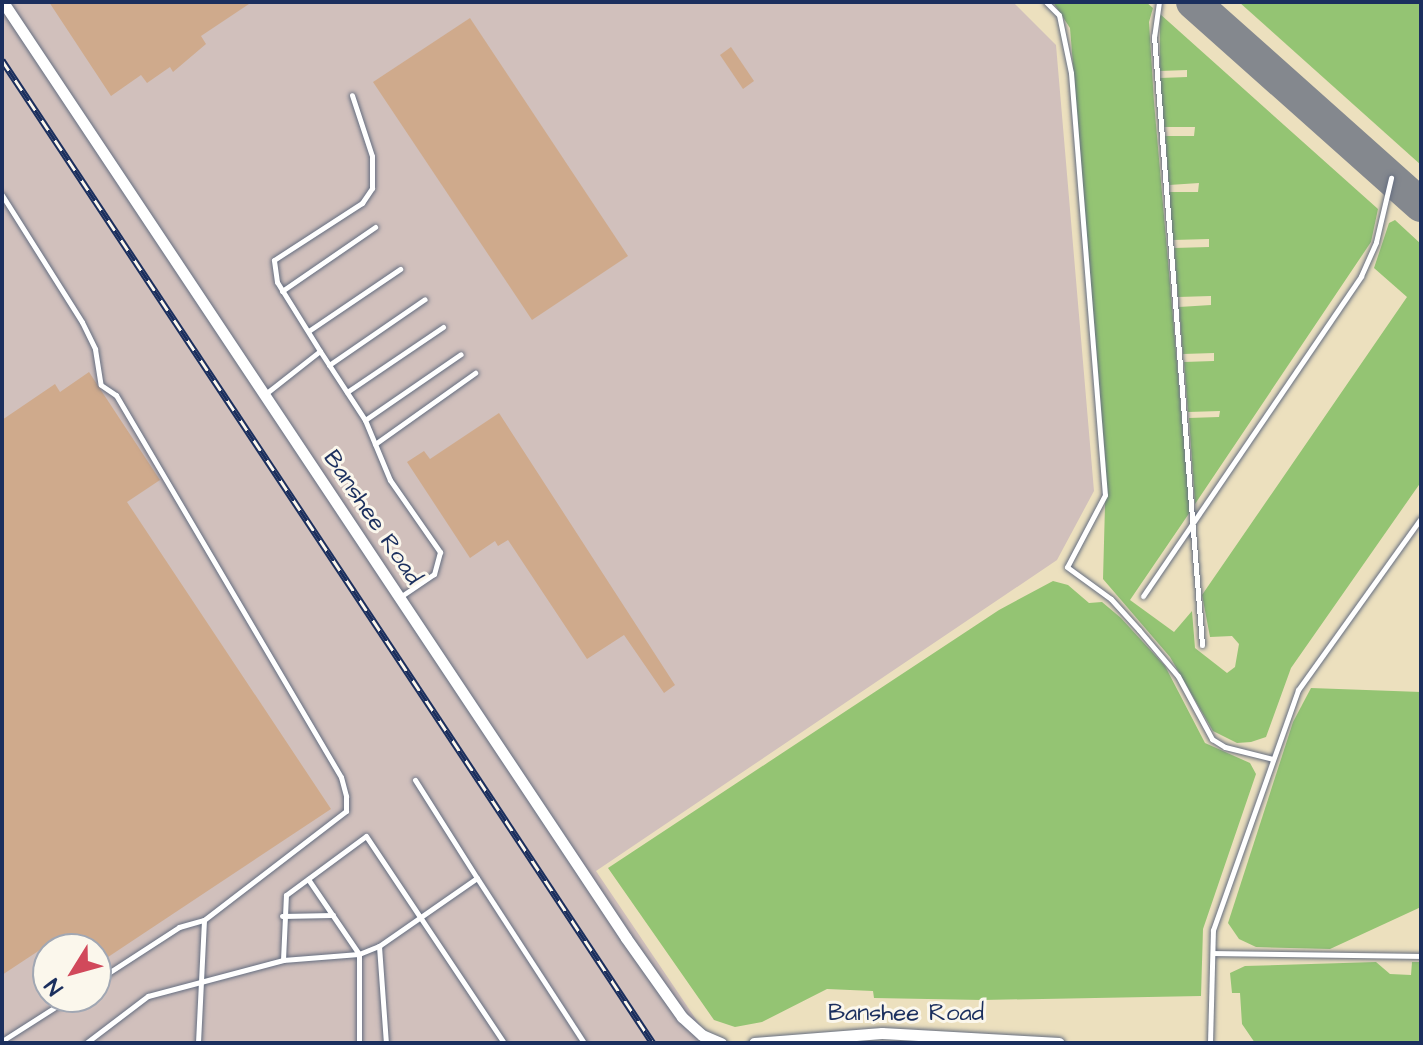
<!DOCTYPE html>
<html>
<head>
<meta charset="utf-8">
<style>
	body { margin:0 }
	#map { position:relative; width:1423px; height:1045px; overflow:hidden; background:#ece0be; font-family:"Architects Daughter",sans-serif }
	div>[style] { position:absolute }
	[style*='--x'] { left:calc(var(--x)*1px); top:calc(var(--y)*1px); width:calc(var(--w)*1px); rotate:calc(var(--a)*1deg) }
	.industrial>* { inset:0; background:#d1c0bc }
	.green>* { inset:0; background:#94c473 }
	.taxiway>* { height:34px; margin:-17px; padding:0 17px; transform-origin:17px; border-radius:17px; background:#84888e }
	.building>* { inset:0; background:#cfaa8c }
	.roads { filter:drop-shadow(0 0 2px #646d80) drop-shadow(0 0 2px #646d80) }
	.lane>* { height:5px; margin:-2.5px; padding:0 2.5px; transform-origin:2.5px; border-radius:2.5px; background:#fff }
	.street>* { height:11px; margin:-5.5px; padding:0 5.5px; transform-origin:5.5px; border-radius:5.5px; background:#fff }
	.rail>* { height:7px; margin-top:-3.5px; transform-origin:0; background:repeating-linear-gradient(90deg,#fbf7ec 0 12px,#1b2f5e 0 24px); box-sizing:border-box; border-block:2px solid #1b2f5e }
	span { translate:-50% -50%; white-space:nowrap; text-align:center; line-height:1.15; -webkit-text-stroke:6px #fbf7ec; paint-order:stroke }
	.street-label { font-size:24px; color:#1b2f5e }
	.frame { position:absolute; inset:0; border:4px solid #1b2f5e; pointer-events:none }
	.north { position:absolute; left:32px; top:933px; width:80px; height:80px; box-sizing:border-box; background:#fbf7ec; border:2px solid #a1a7b3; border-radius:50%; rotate:233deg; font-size:22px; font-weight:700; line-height:32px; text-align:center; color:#1b2f5e }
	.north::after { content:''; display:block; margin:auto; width:28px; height:36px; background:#d1495b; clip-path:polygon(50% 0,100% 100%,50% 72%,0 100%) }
</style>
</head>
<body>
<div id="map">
	<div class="industrial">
		<div style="clip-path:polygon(evenodd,2px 2px,1013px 2px,1056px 45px,1094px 491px,1057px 560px,596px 871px,712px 1043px,2px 1043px,2px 2px,48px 949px,96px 949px,96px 997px,48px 997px,48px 949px)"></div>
	</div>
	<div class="green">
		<div style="clip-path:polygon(1053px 2px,1146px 2px,1153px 8px,1149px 22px,1154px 102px,1190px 512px,1130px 600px,1174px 632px,1192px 611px,1195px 648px,1227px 673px,1235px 667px,1239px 644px,1232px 636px,1210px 637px,1202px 595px,1407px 297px,1374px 268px,1389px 223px,1395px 220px,1421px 244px,1421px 482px,1291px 668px,1266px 737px,1251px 742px,1237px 743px,1213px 731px,1170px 657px,1103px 579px,1106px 469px,1070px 28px)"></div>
		<div style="clip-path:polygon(1239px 2px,1421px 2px,1421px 165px)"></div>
		<div style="clip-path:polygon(1160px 14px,1378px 209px,1371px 242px,1195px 504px,1189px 418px,1219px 417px,1220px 411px,1188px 412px,1184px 362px,1214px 361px,1214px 353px,1183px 354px,1179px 307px,1211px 305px,1211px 296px,1178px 297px,1174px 248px,1209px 247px,1209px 239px,1173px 240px,1168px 192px,1198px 192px,1199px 183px,1169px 185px,1165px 136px,1194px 136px,1195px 127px,1164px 127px,1160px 78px,1187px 77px,1187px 70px,1160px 71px)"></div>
		<div style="clip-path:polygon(1053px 581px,1068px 585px,1089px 603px,1102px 602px,1121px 618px,1165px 666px,1205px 743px,1250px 763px,1256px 774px,1203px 929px,1201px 996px,982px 1000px,874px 998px,873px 991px,827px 989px,762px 1022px,735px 1027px,714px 1020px,608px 868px,999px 610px)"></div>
		<div style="clip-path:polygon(1311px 688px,1421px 692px,1421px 907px,1330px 949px,1256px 947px,1239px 939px,1228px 923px,1293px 722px)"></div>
		<div style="clip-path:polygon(1376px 962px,1390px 974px,1411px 975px,1412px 962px,1421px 962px,1421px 1043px,1255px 1043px,1242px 1024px,1240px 993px,1232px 993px,1230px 973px,1245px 966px)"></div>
	</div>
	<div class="taxiway">
		<div style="--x:1193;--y:2;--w:305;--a:41.7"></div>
	</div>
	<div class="building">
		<div style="clip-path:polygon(49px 2px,252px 2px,201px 36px,206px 44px,173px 72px,170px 67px,147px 83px,141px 75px,111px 96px)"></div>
		<div style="clip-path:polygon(470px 18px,628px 256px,532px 320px,373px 82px)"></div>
		<div style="clip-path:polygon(731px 47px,754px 81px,743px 89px,720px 55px)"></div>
		<div style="clip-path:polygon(89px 372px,160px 480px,127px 502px,331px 809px,96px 965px,96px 949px,65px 949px,58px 938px,2px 975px,2px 420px,55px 384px,60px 392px)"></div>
		<div style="clip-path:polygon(499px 413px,675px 685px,664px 693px,624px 635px,587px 659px,508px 540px,498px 546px,495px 541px,470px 558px,407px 462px,424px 451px,430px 459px)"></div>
	</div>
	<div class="roads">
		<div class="lane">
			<div style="--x:1046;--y:2;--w:18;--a:45"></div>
			<div style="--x:1059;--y:15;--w:59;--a:78.3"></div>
			<div style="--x:1071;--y:73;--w:423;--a:85.4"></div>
			<div style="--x:1105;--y:495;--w:81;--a:117.8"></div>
			<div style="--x:1067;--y:567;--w:54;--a:36"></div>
			<div style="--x:1111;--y:599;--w:42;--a:47.9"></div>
			<div style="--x:1139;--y:630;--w:60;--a:49.7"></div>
			<div style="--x:1178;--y:676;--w:72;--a:61.6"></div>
			<div style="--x:1212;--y:739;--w:15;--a:32"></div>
			<div style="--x:1225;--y:747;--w:49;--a:14"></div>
			<div style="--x:1159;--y:2;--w:34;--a:98"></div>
			<div style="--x:1154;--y:36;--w:611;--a:85.49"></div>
			<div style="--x:2;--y:195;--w:150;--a:57.8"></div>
			<div style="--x:82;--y:322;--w:30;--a:64"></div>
			<div style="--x:95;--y:349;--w:36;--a:81"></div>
			<div style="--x:101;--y:385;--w:18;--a:34"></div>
			<div style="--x:116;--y:395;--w:443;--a:59.5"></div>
			<div style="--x:341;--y:777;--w:20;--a:75"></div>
			<div style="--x:346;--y:796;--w:15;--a:90"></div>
			<div style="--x:346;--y:811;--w:179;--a:142.5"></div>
			<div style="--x:204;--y:920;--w:123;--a:92.8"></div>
			<div style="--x:282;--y:291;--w:113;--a:-34.5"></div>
			<div style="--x:310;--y:330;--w:109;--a:-34.1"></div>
			<div style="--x:320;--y:351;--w:82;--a:56.9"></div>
			<div style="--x:365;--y:420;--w:65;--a:67.4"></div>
			<div style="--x:390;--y:480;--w:88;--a:55.2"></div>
			<div style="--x:440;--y:552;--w:23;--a:105"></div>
			<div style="--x:434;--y:574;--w:41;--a:145.9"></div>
			<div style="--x:329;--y:365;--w:116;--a:-34.5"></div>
			<div style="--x:347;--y:392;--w:116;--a:-34.1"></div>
			<div style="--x:264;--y:395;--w:71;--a:-38.2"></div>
			<div style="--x:320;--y:351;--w:81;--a:-121.9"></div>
			<div style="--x:277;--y:282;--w:22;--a:-98"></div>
			<div style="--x:274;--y:260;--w:105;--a:-32.9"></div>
			<div style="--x:362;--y:203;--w:18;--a:-56"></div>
			<div style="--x:372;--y:188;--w:32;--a:-90"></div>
			<div style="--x:372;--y:156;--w:64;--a:-108.2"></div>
			<div style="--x:365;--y:420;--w:116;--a:-34.5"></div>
			<div style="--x:375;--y:444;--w:123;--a:-35.4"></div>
			<div style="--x:1143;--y:596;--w:387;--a:-55.7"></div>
			<div style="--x:1361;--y:276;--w:37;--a:-66"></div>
			<div style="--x:1376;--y:242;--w:66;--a:-76.8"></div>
			<div style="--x:477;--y:878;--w:197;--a:57"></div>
			<div style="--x:308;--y:879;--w:91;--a:55.8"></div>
			<div style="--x:359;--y:954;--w:89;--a:90"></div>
			<div style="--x:282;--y:916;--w:51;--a:-1.1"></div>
			<div style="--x:379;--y:946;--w:97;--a:85.9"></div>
			<div style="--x:1213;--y:953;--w:208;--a:0.8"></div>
			<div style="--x:283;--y:960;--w:65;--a:-87.4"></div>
			<div style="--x:286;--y:895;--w:99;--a:-36.4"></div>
			<div style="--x:366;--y:836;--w:249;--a:56.3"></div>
			<div style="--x:96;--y:981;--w:99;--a:-33"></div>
			<div style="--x:179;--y:927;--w:26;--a:-16"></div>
			<div style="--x:2;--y:1041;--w:82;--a:-32.5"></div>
			<div style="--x:86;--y:1043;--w:78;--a:-37.2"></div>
			<div style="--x:148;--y:996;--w:140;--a:-14.9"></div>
			<div style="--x:283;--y:960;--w:76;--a:-4.5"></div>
			<div style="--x:359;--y:954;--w:22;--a:-22"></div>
			<div style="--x:379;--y:946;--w:119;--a:-34.8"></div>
			<div style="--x:477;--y:878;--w:116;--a:-122.3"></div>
			<div style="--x:1210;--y:1043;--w:113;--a:-88.5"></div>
			<div style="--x:1213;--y:930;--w:255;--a:-70.5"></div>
			<div style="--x:1298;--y:690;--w:211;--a:-54.4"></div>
		</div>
		<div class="street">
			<div style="--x:3;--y:2;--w:1124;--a:56.35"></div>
			<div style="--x:626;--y:938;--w:97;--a:54.7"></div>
			<div style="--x:682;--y:1017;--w:27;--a:42"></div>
			<div style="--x:702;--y:1035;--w:21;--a:23"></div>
			<div style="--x:754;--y:1043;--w:128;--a:-4.5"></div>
			<div style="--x:882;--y:1033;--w:177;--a:3.2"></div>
		</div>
	</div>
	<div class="rail">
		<div style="--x:2;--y:60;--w:1179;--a:56.49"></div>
	</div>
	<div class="street-label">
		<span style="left:372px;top:518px;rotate:56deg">Banshee Road</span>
		<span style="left:906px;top:1014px">Banshee Road</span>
	</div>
	<div class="frame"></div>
	<div class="north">N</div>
</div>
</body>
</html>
